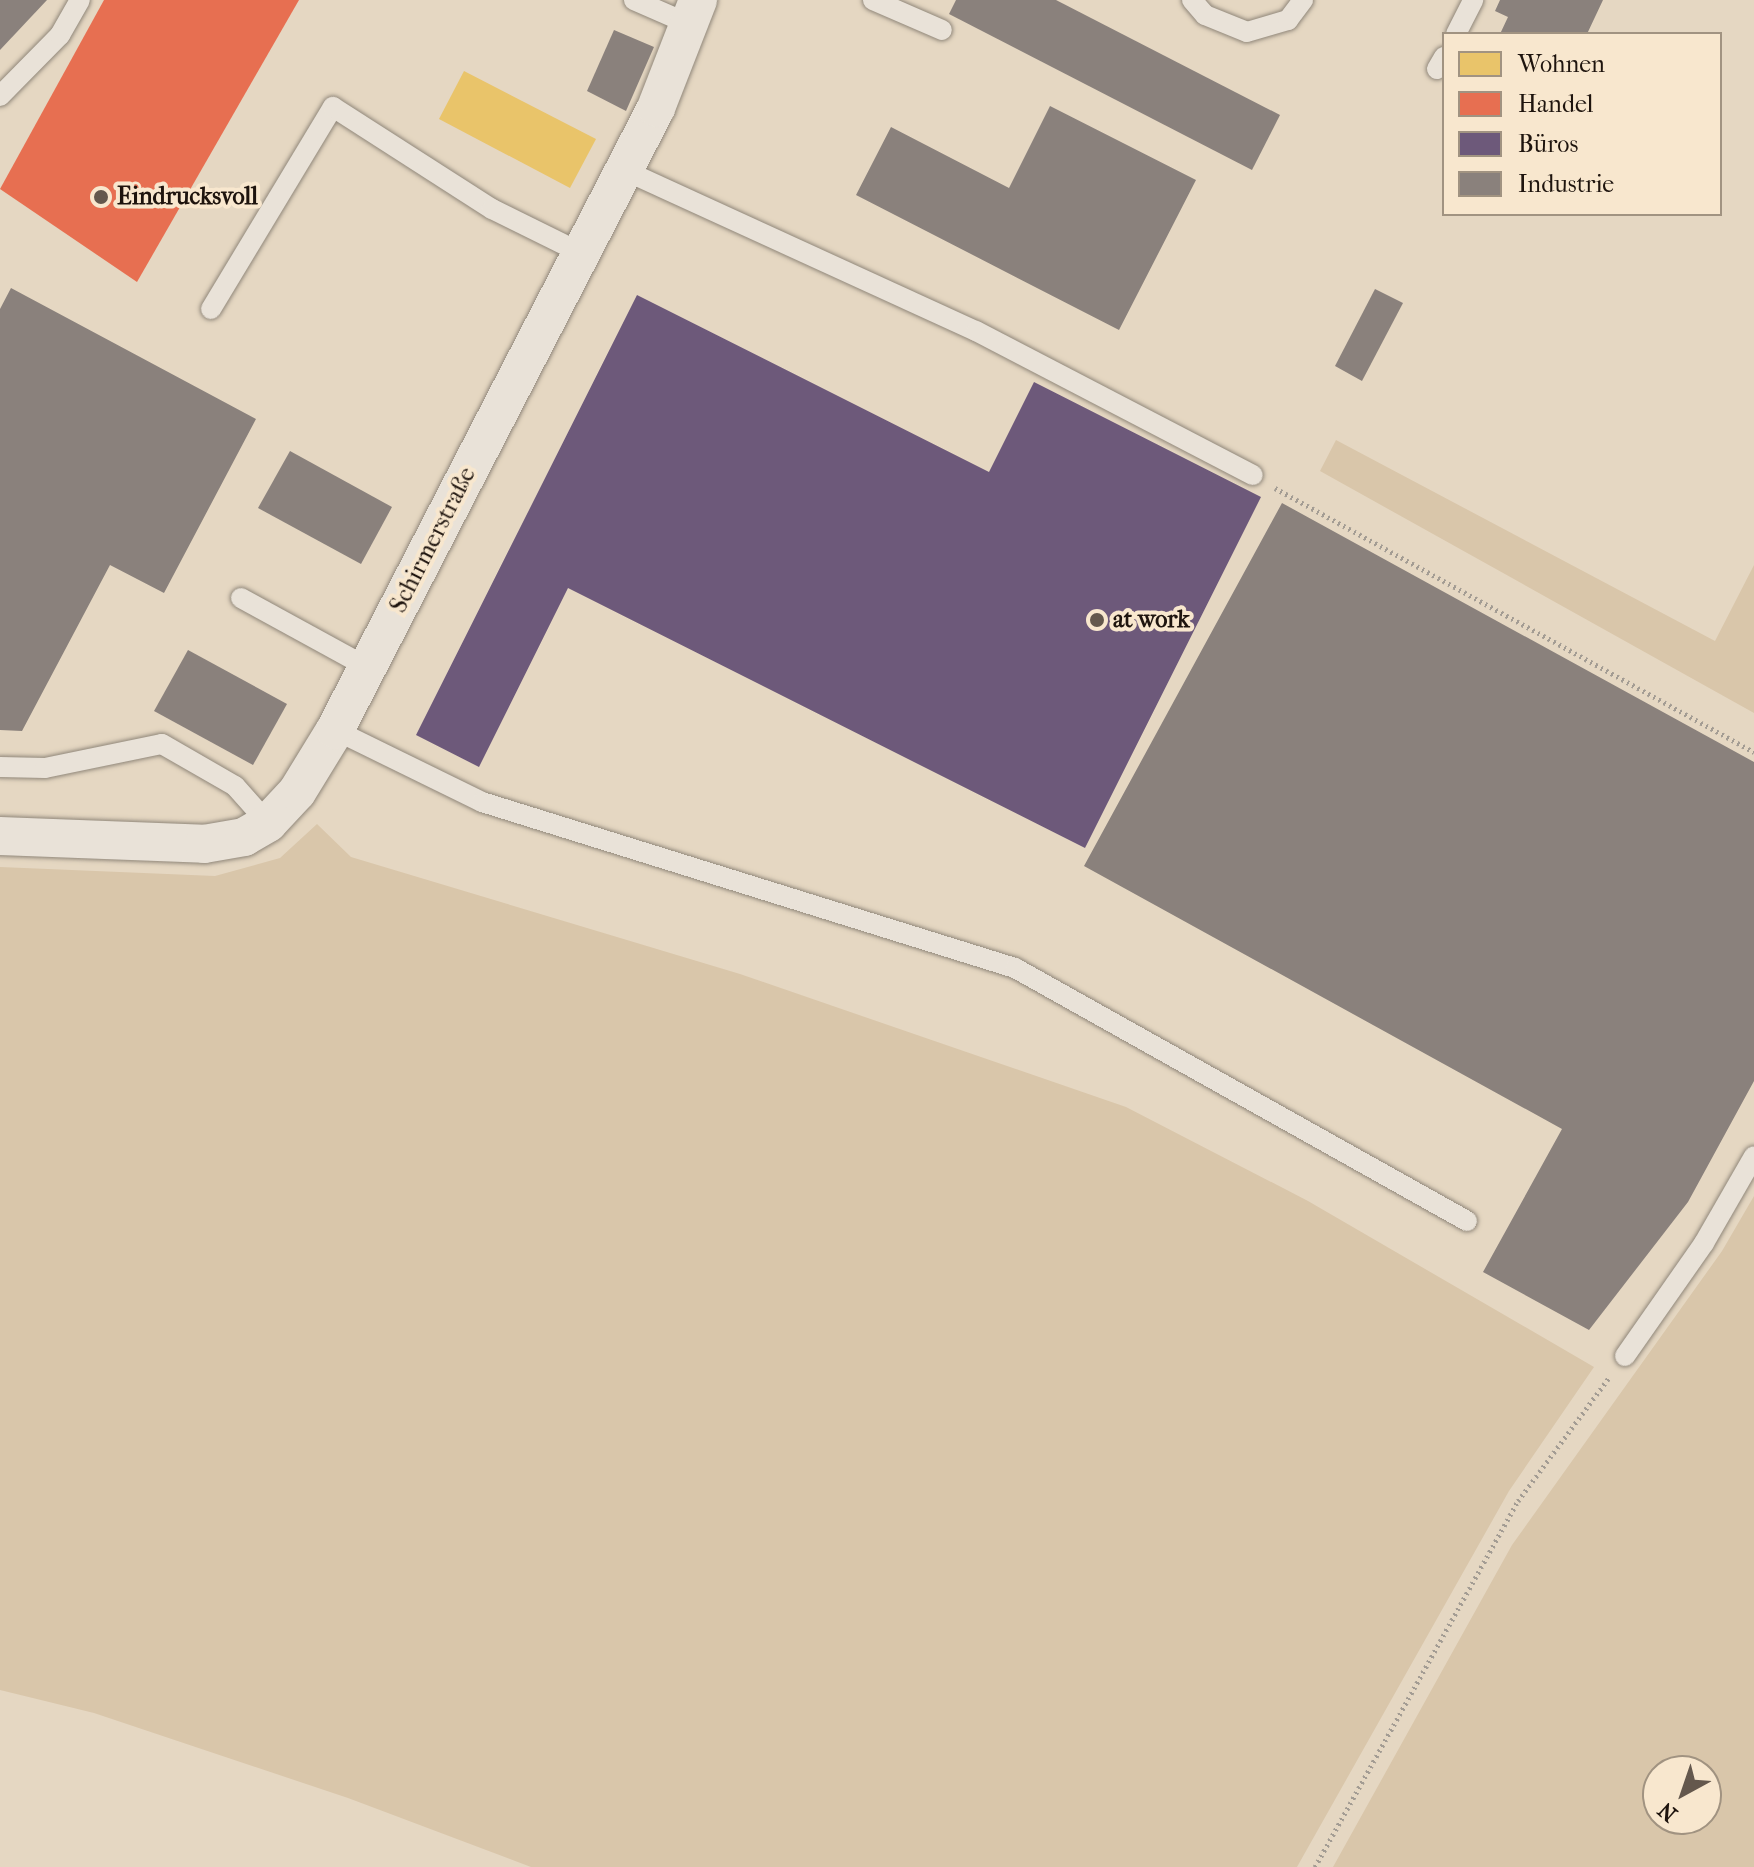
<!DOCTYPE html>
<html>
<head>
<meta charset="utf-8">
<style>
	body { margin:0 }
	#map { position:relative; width:1754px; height:1867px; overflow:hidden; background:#e5d7c2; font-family:"IM FELL French Canon",serif }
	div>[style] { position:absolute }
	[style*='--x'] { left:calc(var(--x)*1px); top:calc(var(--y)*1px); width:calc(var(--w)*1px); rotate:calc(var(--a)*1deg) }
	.green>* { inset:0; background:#d9c6aa }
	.homes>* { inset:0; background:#e9c46a }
	.shops>* { inset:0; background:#e76f51 }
	.offices>* { inset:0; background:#6d597a }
	.industry>* { inset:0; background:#8a817c }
	.path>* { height:5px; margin-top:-2.5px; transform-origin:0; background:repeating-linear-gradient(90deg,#a39c93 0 2px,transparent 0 6px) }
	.roads { filter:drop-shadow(0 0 2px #90877a) drop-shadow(0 0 2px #90877a) }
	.lane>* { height:20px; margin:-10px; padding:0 10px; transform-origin:10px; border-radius:10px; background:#e9e2d8 }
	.street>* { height:38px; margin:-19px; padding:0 19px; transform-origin:19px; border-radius:19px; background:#e9e2d8 }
	.dots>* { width:22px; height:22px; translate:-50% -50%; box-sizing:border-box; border:4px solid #f8e7ce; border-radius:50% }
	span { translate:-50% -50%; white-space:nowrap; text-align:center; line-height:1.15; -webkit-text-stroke:8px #f8e7ce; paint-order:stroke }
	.poi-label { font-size:24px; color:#1e140e; font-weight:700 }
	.left { translate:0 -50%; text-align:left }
	.street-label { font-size:24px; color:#1e140e }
	.legend { position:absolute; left:1442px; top:32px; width:280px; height:184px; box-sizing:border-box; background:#f8e7ce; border:2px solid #a19381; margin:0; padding:10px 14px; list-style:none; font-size:24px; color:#1e140e }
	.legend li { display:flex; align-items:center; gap:16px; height:40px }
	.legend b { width:40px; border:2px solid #a19381 }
	.north { position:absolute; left:1642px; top:1755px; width:80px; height:80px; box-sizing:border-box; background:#f8e7ce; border:2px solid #a19381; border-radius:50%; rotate:220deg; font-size:22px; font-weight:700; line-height:32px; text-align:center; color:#1e140e }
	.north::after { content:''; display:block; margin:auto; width:28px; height:36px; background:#64584d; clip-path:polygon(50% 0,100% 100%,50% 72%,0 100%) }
</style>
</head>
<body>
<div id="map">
	<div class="green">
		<div style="clip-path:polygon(1336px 440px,1715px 641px,1754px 565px,1754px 713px,1320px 471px)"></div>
		<div style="clip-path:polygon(317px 824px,351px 857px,740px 974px,1126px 1107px,1308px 1201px,1594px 1367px,1509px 1491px,1297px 1867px,531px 1867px,348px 1798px,94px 1713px,0 1690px,0 867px,215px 876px,280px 858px)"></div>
		<div style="clip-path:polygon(evenodd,1754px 1196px,1754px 1867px,1333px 1867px,1512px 1545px,1722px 1251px,1754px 1196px,1706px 1771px,1706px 1819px,1658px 1819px,1658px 1771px,1706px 1771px)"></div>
	</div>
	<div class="homes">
		<div style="clip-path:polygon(464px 71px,596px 139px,570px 188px,439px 119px)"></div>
	</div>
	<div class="shops">
		<div style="clip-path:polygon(104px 0,299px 0,137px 282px,0 189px)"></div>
	</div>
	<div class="offices">
		<div style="clip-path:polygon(637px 295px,989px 472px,1034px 382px,1261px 497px,1085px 848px,568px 588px,479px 767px,416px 735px)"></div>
	</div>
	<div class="industry">
		<div style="clip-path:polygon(0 0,47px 0,0 50px)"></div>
		<div style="clip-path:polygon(956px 0,1056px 0,1280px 115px,1252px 170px,949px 14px)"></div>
		<div style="clip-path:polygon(1500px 0,1603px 0,1587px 34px,1500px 34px,1508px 17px,1495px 11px)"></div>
		<div style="clip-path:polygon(614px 30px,654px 47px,626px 111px,587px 91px)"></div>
		<div style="clip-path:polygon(1050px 106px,1196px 180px,1119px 330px,856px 195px,891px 127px,1009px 188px)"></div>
		<div style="clip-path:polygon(11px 288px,256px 419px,164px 593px,110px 565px,22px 731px,0 730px,0 309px)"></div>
		<div style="clip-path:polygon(1375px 289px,1403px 303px,1362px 381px,1335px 366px)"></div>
		<div style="clip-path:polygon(290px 451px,392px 507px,361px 564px,258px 508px)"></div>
		<div style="clip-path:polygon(1282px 503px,1754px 762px,1754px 1081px,1688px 1202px,1589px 1330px,1483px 1272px,1562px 1129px,1084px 866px)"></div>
		<div style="clip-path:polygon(188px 650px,287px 704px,253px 765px,154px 711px)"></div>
	</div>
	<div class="path">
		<div style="--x:1275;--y:488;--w:547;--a:28.86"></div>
		<div style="--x:1315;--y:1867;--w:419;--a:-61"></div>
		<div style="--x:1518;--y:1501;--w:155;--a:-53.6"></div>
	</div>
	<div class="roads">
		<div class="lane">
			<div style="--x:634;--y:0;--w:60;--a:23.6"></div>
			<div style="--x:873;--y:0;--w:75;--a:23.5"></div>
			<div style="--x:1192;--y:0;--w:20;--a:49"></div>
			<div style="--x:1205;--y:15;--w:45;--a:22"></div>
			<div style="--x:1247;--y:32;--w:43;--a:-16.3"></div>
			<div style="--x:1288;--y:20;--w:25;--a:-53"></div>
			<div style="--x:1456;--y:34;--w:38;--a:-63"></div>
			<div style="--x:1437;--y:69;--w:14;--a:-60"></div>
			<div style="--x:0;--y:96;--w:86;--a:-45.5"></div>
			<div style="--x:60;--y:35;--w:40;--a:-60.3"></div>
			<div style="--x:624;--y:170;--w:387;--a:24.6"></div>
			<div style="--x:976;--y:331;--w:312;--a:27.5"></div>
			<div style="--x:211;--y:309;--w:236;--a:-58.9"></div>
			<div style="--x:333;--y:107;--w:189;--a:32.7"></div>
			<div style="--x:492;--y:209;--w:99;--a:26.3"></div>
			<div style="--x:241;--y:598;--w:144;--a:28.7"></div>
			<div style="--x:335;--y:730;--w:164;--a:26.1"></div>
			<div style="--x:482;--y:802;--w:558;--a:17.3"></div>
			<div style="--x:1015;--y:968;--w:518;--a:29.24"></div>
			<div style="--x:0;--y:767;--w:45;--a:1.3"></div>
			<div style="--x:45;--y:768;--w:119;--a:-11.6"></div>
			<div style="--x:162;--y:744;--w:84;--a:29.9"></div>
			<div style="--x:235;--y:786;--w:50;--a:48.3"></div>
			<div style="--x:1625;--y:1356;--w:138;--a:-55"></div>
			<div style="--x:1704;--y:1243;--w:100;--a:-60.1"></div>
		</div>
		<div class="street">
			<div style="--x:0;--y:836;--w:204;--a:2.2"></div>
			<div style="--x:204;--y:844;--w:41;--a:-9.9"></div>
			<div style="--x:244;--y:837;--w:28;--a:-30"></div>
			<div style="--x:268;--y:823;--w:42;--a:-46.9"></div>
			<div style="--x:297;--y:792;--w:73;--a:-58.5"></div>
			<div style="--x:335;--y:730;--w:700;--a:-62.7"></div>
			<div style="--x:656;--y:108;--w:116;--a:-68.7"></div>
		</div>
	</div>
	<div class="dots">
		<div style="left:101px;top:197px;background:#64584d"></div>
		<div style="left:1097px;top:620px;background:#64584d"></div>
	</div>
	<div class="poi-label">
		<span class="left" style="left:117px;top:197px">Eindrucksvoll</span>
		<span class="left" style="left:1113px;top:620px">at work</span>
	</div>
	<div class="street-label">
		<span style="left:433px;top:540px;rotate:-63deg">Schirmerstraße</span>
	</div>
	<ul class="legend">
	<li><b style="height:22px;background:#e9c46a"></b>Wohnen</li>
	<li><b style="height:22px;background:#e76f51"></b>Handel</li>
	<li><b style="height:22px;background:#6d597a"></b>Büros</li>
	<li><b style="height:22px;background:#8a817c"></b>Industrie</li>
	</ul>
	<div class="north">N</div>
</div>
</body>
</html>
